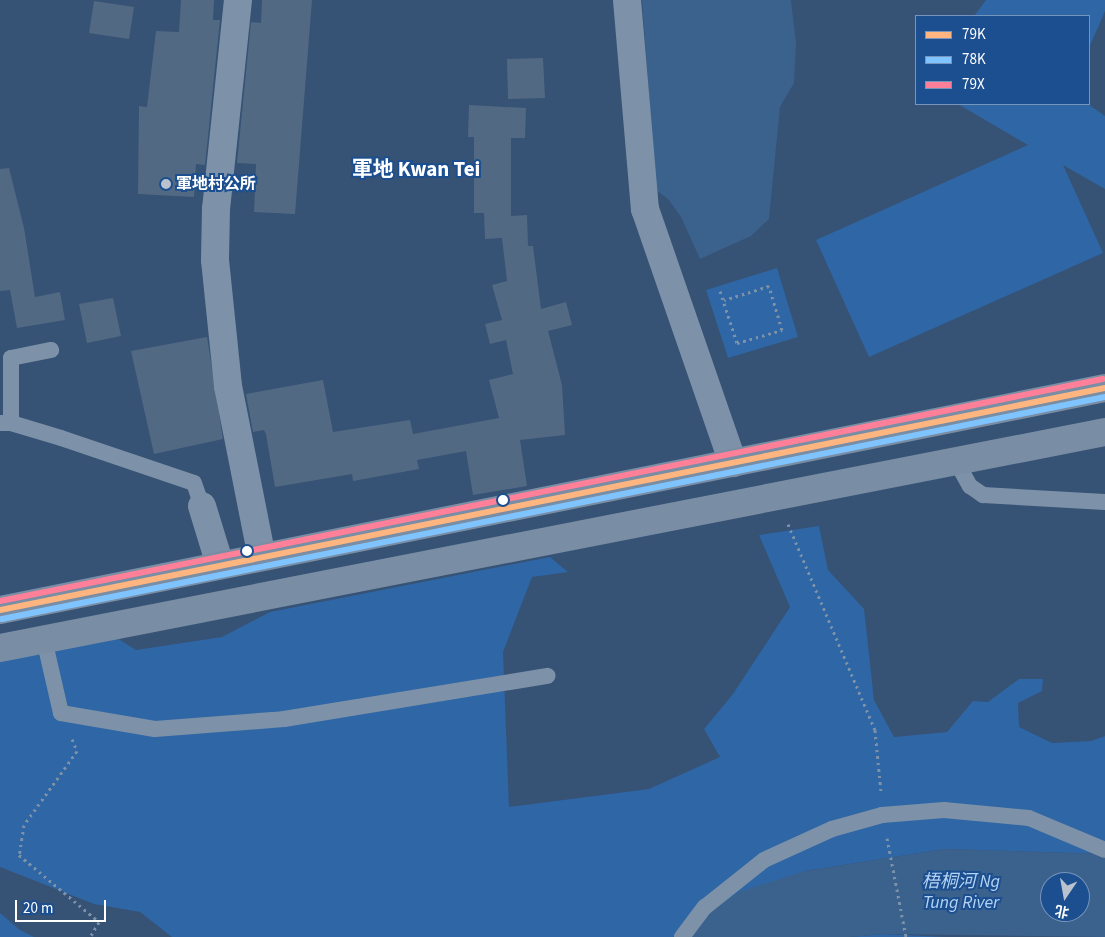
<!DOCTYPE html>
<html>
<head>
<meta charset="utf-8">
<style>
	body { margin:0 }
	#map { position:relative; width:1105px; height:937px; overflow:hidden; background:#365274; font-family:"Source Sans 3","Noto Sans SC",sans-serif }
	div>[style] { position:absolute }
	[style*='--x'] { left:calc(var(--x)*1px); top:calc(var(--y)*1px); width:calc(var(--w)*1px); rotate:calc(var(--a)*1deg) }
	.green>* { inset:0; background:#2f66a5 }
	.water>* { inset:0; background:#3b618d }
	.building>* { inset:0; background:#526984 }
	.path>* { height:3px; margin-top:-1.5px; transform-origin:0; background:repeating-linear-gradient(90deg,#7d92a8 0 2.5px,transparent 0 6.5px) }
	.lane>* { height:16px; margin:-8px; padding:0 8px; transform-origin:8px; border-radius:8px; background:#7d92a8 }
	.street>* { height:28px; margin:-14px; padding:0 14px; transform-origin:14px; border-radius:14px; background:#7d92a8 }
	.secondary>* { height:28px; margin:-14px; padding:0 14px; transform-origin:14px; border-radius:14px; background:#798da4 }
	.bus-1>* { height:6px; margin:-3px; padding:0 3px; transform-origin:3px; border-radius:3px; background:#ffb580 }
	.bus-2>* { height:6px; margin:-3px; padding:0 3px; transform-origin:3px; border-radius:3px; background:#80c4ff }
	.bus-3>* { height:6px; margin:-3px; padding:0 3px; transform-origin:3px; border-radius:3px; background:#ff8098 }
	.dots>* { width:14px; height:14px; translate:-50% -50%; box-sizing:border-box; border:2px solid #1b4f8f; border-radius:50% }
	span { translate:-50% -50%; white-space:nowrap; text-align:center; line-height:1.15; -webkit-text-stroke:4px #1b4f8f; paint-order:stroke }
	.poi-label { font-size:16px; color:#fff; font-weight:700 }
	.left { translate:0 -50%; text-align:left }
	.water-label { font-size:18px; color:#b5d3f5; font-style:italic }
	.district-label { font-size:21px; color:#fff; font-weight:700 }
	.legend { position:absolute; left:915px; top:15px; width:175px; height:90px; box-sizing:border-box; background:#1b4f8f; border:1px solid #7695bc; margin:0; padding:6px 9px; list-style:none; font-size:15px; color:#fff }
	.legend li { display:flex; align-items:center; gap:10px; height:25px }
	.legend b { width:25px; border:1px solid #7695bc }
	.north { position:absolute; left:1040px; top:872px; width:50px; height:50px; box-sizing:border-box; background:#1b4f8f; border:1px solid #7695bc; border-radius:50%; rotate:192deg; font-size:14px; font-weight:700; line-height:20px; text-align:center; color:#fff }
	.north::after { content:''; display:block; margin:auto; width:18px; height:22px; background:#b9c2ce; clip-path:polygon(50% 0,100% 100%,50% 72%,0 100%) }
	.scale { position:absolute; left:15px; top:900px; width:91px; height:22px; box-sizing:border-box; border:2px solid #fff; border-top:0; padding-left:6px; font-size:15px; line-height:18px; white-space:nowrap; color:#fff; -webkit-text-stroke:4px #1b4f8f; paint-order:stroke }
</style>
</head>
<body>
<div id="map">
	<div class="green">
		<div style="clip-path:polygon(986px 0,1105px 0,1105px 11px,1089px 48px,1089px 16px,974px 16px)"></div>
		<div style="clip-path:polygon(958px 104px,1088px 104px,1105px 116px,1105px 189px,1063px 165px,1103px 253px,869px 357px,816px 240px,1028px 145px)"></div>
		<div style="clip-path:polygon(777px 268px,798px 337px,728px 358px,706px 290px)"></div>
		<div style="clip-path:polygon(819px 526px,828px 570px,864px 609px,874px 700px,894px 737px,947px 732px,973px 701px,988px 702px,1019px 679px,1043px 679px,1042px 691px,1018px 703px,1019px 727px,1052px 743px,1091px 741px,1105px 736px,1105px 854px,945px 849px,805px 871px,694px 920px,673px 937px,172px 937px,140px 912px,94px 904px,0 867px,0 659px,117px 638px,136px 650px,222px 637px,270px 612px,550px 557px,568px 572px,532px 577px,503px 652px,509px 807px,649px 789px,720px 757px,704px 729px,733px 694px,790px 607px,759px 535px)"></div>
		<div style="clip-path:polygon(0 913px,20px 930px,34px 937px,0 937px)"></div>
		<div style="clip-path:polygon(883px 934px,945px 937px,849px 937px)"></div>
	</div>
	<div class="water">
		<div style="clip-path:polygon(642px 0,791px 0,796px 43px,794px 83px,780px 107px,769px 219px,751px 236px,700px 259px,681px 217px,668px 199px,656px 190px)"></div>
		<div style="clip-path:polygon(evenodd,945px 849px,1105px 854px,1105px 937px,883px 934px,849px 937px,673px 937px,739px 892px,805px 871px,945px 849px,1050px 882px,1080px 882px,1080px 912px,1050px 912px,1050px 882px)"></div>
	</div>
	<div class="building">
		<div style="clip-path:polygon(181px 0,214px 0,213px 20px,220px 20px,205px 165px,196px 164px,194px 197px,138px 194px,139px 106px,147px 107px,156px 31px,179px 32px)"></div>
		<div style="clip-path:polygon(262px 0,312px 0,295px 214px,254px 212px,256px 164px,237px 163px,251px 22px,261px 23px)"></div>
		<div style="clip-path:polygon(94px 1px,134px 7px,129px 39px,89px 33px)"></div>
		<div style="clip-path:polygon(543px 58px,545px 98px,508px 99px,507px 59px)"></div>
		<div style="clip-path:polygon(469px 105px,526px 108px,525px 138px,511px 138px,511px 216px,527px 215px,528px 246px,533px 246px,541px 309px,566px 302px,572px 325px,548px 331px,562px 385px,565px 435px,520px 440px,527px 486px,473px 495px,466px 451px,417px 460px,419px 469px,353px 481px,352px 474px,275px 487px,266px 434px,264px 430px,253px 432px,246px 394px,323px 380px,333px 432px,410px 420px,413px 434px,499px 418px,489px 380px,513px 374px,506px 340px,490px 344px,485px 324px,502px 320px,492px 285px,507px 281px,502px 238px,485px 239px,484px 213px,474px 213px,474px 137px,468px 137px)"></div>
		<div style="clip-path:polygon(9px 168px,24px 228px,35px 297px,60px 292px,65px 320px,17px 328px,10px 290px,0 291px,0 169px)"></div>
		<div style="clip-path:polygon(113px 298px,121px 336px,87px 343px,79px 304px)"></div>
		<div style="clip-path:polygon(207px 337px,223px 439px,154px 454px,131px 351px)"></div>
	</div>
	<div class="path">
		<div style="--x:720;--y:291;--w:55;--a:71.9"></div>
		<div style="--x:737;--y:343;--w:47;--a:-16.1"></div>
		<div style="--x:782;--y:330;--w:46;--a:-106.5"></div>
		<div style="--x:769;--y:286;--w:47;--a:162.7"></div>
		<div style="--x:788;--y:524;--w:224;--a:67.1"></div>
		<div style="--x:875;--y:730;--w:62;--a:84.5"></div>
		<div style="--x:72;--y:739;--w:13;--a:67"></div>
		<div style="--x:77;--y:751;--w:91;--a:125.6"></div>
		<div style="--x:24;--y:825;--w:30;--a:99"></div>
		<div style="--x:19;--y:855;--w:104;--a:39.9"></div>
		<div style="--x:99;--y:922;--w:17;--a:121"></div>
		<div style="--x:887;--y:838;--w:101;--a:79.1"></div>
	</div>
	<div class="lane">
		<div style="--x:0;--y:423;--w:11;--a:0"></div>
		<div style="--x:11;--y:423;--w:52;--a:16.7"></div>
		<div style="--x:61;--y:438;--w:140;--a:18.7"></div>
		<div style="--x:194;--y:483;--w:24;--a:71"></div>
		<div style="--x:11;--y:423;--w:65;--a:-90"></div>
		<div style="--x:11;--y:358;--w:41;--a:-11.3"></div>
		<div style="--x:956;--y:461;--w:29;--a:61"></div>
		<div style="--x:970;--y:486;--w:16;--a:35"></div>
		<div style="--x:983;--y:495;--w:122;--a:3.3"></div>
		<div style="--x:44;--y:639;--w:76;--a:77.1"></div>
		<div style="--x:61;--y:713;--w:95;--a:9.7"></div>
		<div style="--x:155;--y:729;--w:129;--a:-4.4"></div>
		<div style="--x:284;--y:719;--w:267;--a:-9.3"></div>
		<div style="--x:682;--y:937;--w:38;--a:-53"></div>
		<div style="--x:705;--y:907;--w:75;--a:-38.5"></div>
		<div style="--x:764;--y:860;--w:75;--a:-24.5"></div>
		<div style="--x:832;--y:829;--w:52;--a:-15.6"></div>
		<div style="--x:882;--y:815;--w:62;--a:-4.6"></div>
		<div style="--x:944;--y:810;--w:85;--a:5.4"></div>
		<div style="--x:1029;--y:818;--w:82;--a:22.8"></div>
	</div>
	<div class="street">
		<div style="--x:238;--y:0;--w:209;--a:96"></div>
		<div style="--x:216;--y:208;--w:52;--a:91.1"></div>
		<div style="--x:215;--y:260;--w:127;--a:84.1"></div>
		<div style="--x:228;--y:386;--w:174;--a:78.8"></div>
		<div style="--x:627;--y:0;--w:210;--a:85.1"></div>
		<div style="--x:645;--y:209;--w:269;--a:70.9"></div>
		<div style="--x:202;--y:506;--w:62;--a:73"></div>
	</div>
	<div class="secondary">
		<div style="--x:0;--y:610;--w:1127;--a:-11.36"></div>
		<div style="--x:0;--y:648;--w:1126;--a:-11.06"></div>
	</div>
	<div class="bus-1">
		<div style="--x:0;--y:610;--w:1127;--a:-11.36"></div>
	</div>
	<div class="bus-2">
		<div style="--x:2;--y:619;--w:1125;--a:-11.38"></div>
	</div>
	<div class="bus-3">
		<div style="--x:0;--y:601;--w:1125;--a:-11.38"></div>
	</div>
	<div class="dots">
		<div style="left:166px;top:184px;background:#b9c2ce"></div>
		<div style="left:503px;top:500px;background:#fff"></div>
		<div style="left:247px;top:551px;background:#fff"></div>
	</div>
	<div class="poi-label">
		<span class="left" style="left:176px;top:184px">軍地村公所</span>
	</div>
	<div class="water-label">
		<span style="left:961px;top:893px">梧桐河 Ng<br>Tung River</span>
	</div>
	<div class="district-label">
		<span style="left:416px;top:169px">軍地 Kwan Tei</span>
	</div>
	<ul class="legend">
	<li><b style="height:6px;background:#ffb580"></b>79K</li>
	<li><b style="height:6px;background:#80c4ff"></b>78K</li>
	<li><b style="height:6px;background:#ff8098"></b>79X</li>
	</ul>
	<div class="north">北</div>
	<div class="scale">20 m</div>
</div>
</body>
</html>
